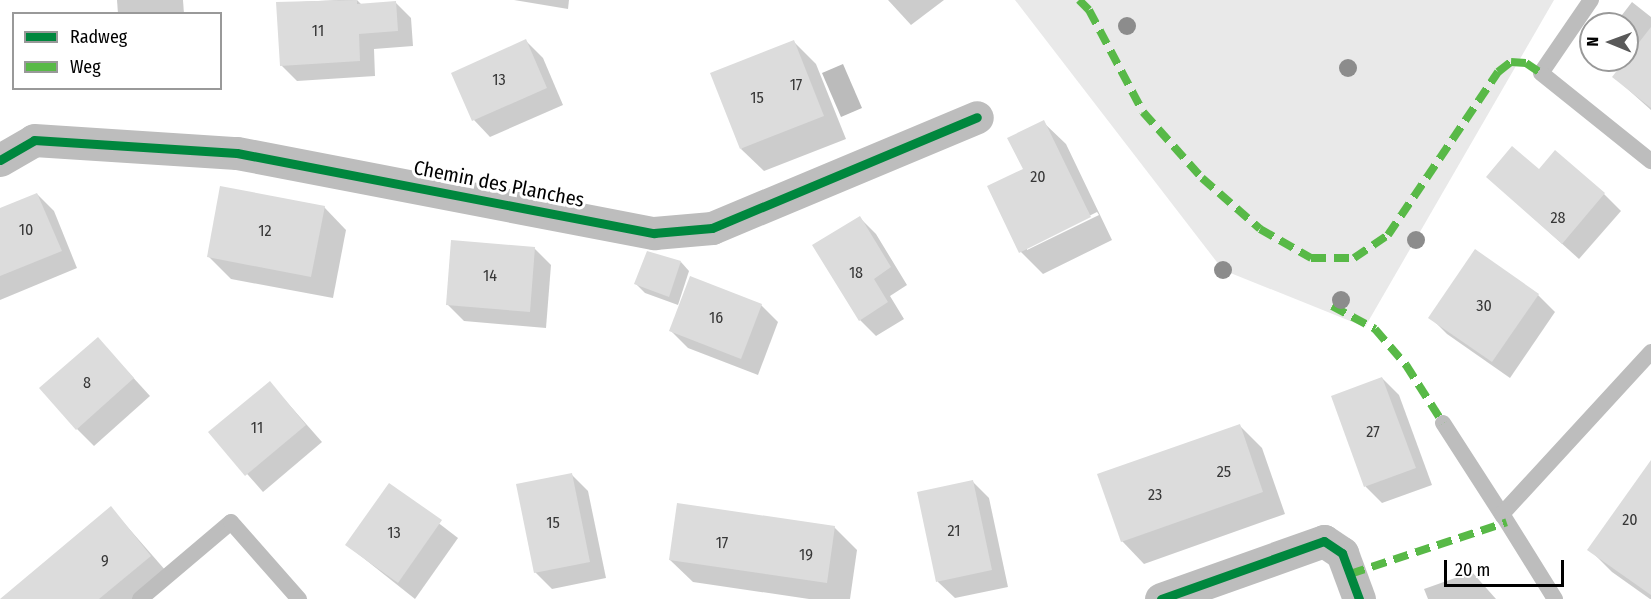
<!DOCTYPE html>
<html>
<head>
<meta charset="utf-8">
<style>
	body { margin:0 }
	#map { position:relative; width:1651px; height:599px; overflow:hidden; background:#fff; font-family:"Fira Sans Condensed",sans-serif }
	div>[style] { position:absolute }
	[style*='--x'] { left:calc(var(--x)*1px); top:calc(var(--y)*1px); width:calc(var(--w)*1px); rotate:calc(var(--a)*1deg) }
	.green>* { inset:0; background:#e9e9e9 }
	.water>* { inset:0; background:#bbb }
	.shadow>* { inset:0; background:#0003 }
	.building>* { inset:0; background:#dcdcdc }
	.service>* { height:16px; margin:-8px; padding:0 8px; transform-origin:8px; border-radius:8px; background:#bdbdbd }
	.minor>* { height:33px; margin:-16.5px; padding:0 16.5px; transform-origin:16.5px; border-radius:16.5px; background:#bdbdbd }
	.quiet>* { height:8px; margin-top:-4px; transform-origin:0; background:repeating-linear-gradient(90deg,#58b947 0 15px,transparent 0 23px) }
	.cycleway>* { height:9px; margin:-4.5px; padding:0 4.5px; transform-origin:4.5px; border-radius:4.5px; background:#00873e }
	.trees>* { width:18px; height:18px; margin:-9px; border-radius:50%; background:#8c8c8c }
	span { translate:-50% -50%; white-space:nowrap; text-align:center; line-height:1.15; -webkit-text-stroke:6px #fff; paint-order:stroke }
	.number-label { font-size:16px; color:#373737 }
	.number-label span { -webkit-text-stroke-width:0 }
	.street-label { font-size:20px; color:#000 }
	.legend { position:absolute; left:12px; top:12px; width:210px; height:78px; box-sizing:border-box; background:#fff; border:2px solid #999; margin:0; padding:8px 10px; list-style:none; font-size:18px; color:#000 }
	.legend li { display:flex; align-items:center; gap:12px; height:30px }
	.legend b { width:30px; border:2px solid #999 }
	.north { position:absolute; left:1579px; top:12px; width:60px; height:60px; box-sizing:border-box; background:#fff; border:2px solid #999; border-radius:50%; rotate:271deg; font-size:16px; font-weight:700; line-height:24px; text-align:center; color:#000 }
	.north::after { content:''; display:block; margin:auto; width:21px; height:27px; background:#595959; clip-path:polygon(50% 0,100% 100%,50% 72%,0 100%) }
	.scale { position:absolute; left:1444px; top:560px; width:120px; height:27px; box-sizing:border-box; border:3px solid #000; border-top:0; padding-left:8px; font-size:18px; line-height:21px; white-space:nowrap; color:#000; -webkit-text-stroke:4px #fff; paint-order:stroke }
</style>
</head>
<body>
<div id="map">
	<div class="green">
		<div style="clip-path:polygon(1015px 0,1554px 0,1365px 327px,1223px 270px)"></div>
	</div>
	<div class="water">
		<div style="clip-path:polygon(843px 64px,862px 108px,841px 117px,822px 73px)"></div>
	</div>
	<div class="shadow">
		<div style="clip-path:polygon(117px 0,183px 0,184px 14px,118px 14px)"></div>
		<div style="clip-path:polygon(339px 0,357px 0,362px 5px,395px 2px,411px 18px,413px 46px,374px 49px,375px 76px,297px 81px,281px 65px,278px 3px)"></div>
		<div style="clip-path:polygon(514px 0,569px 0,568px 9px)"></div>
		<div style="clip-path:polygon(888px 0,944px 0,911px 25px)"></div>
		<div style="clip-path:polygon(1632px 2px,1651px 17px,1651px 110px,1614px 77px,1629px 58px,1627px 24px,1615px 24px)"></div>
		<div style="clip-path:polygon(526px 41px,543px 58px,563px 105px,490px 137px,474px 120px,453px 73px)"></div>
		<div style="clip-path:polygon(794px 42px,816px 64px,846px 139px,764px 171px,741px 149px)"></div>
		<div style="clip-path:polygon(evenodd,1043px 122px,1066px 144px,1112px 240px,1043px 274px,1021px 252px,1025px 169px,1043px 122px,1097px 212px,1099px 215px,1027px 250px,1027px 247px,1097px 212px)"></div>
		<div style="clip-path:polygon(1539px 171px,1604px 194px,1621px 211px,1579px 259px,1488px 177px)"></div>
		<div style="clip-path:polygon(37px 194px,54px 211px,77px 268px,0 300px,0 210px)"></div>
		<div style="clip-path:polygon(324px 207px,346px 230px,333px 298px,231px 279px,208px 256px)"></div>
		<div style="clip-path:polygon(860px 218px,876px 234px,907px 285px,890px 296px,904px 319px,876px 336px,860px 320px)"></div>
		<div style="clip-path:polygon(534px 248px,551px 265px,546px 328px,464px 321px,447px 304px)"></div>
		<div style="clip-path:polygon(1475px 251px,1538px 295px,1555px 312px,1510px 378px,1447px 334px,1430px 317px)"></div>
		<div style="clip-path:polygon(681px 262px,689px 271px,678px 305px,645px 293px,636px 284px)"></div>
		<div style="clip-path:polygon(761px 305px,778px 322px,758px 375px,688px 348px,671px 331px)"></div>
		<div style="clip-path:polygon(98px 339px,150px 396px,94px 446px,77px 429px)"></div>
		<div style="clip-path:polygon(1382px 378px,1399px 395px,1432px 485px,1382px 503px,1366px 487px,1333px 397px)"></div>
		<div style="clip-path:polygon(270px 383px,322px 442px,263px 492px,210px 432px)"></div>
		<div style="clip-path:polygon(1239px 425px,1262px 448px,1285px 514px,1144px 564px,1122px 541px)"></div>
		<div style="clip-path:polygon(571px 474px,588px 491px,606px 578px,552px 589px,535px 572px)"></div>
		<div style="clip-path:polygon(972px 481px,989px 498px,1008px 587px,955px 598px,938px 582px,919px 493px)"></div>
		<div style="clip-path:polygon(389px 485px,458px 538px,415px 599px,347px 545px)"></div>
		<div style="clip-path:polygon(1651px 492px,1651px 599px,1650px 599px,1612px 572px,1589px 549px)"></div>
		<div style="clip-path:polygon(111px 508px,173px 579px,148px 599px,20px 599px)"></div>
		<div style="clip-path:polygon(834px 527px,857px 550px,850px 599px,809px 599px,693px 582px,670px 560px)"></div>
		<div style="clip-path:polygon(1472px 572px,1496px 599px,1428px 599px,1424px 589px)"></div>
	</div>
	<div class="building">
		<div style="clip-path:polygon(357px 0,357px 4px,396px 1px,398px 31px,359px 34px,360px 61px,280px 66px,276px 2px)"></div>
		<div style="clip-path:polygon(1651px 27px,1651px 108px,1612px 77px)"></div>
		<div style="clip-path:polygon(526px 39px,547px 88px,472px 121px,451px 73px)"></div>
		<div style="clip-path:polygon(794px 40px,824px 116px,740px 149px,710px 73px)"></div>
		<div style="clip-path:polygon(1044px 120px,1091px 217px,1019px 253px,987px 186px,1023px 169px,1007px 138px)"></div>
		<div style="clip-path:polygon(1512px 146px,1539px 169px,1555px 150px,1605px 193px,1562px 244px,1486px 177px)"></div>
		<div style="clip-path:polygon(220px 186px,325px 206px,311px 277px,207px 257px)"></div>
		<div style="clip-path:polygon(37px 193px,62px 251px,0 276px,0 208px)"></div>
		<div style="clip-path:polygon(860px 216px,891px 267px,874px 279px,888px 302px,859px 321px,812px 245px)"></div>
		<div style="clip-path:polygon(451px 240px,535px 247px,530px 312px,446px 305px)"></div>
		<div style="clip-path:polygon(1475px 249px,1539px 294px,1492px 362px,1428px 318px)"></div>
		<div style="clip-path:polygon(647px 251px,681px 261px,669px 297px,634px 284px)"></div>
		<div style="clip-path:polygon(690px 276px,762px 304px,741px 359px,669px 331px)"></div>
		<div style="clip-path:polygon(98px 337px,134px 378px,76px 430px,39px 388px)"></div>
		<div style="clip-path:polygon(1382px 377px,1416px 468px,1364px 487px,1331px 396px)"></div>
		<div style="clip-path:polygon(270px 381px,306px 425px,245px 476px,208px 432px)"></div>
		<div style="clip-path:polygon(1240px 424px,1263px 492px,1121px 542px,1097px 474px)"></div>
		<div style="clip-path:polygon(1651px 460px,1651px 595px,1587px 550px)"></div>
		<div style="clip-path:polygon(572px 473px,590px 562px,534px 573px,516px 484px)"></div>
		<div style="clip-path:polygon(973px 480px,992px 570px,936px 582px,917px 492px)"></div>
		<div style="clip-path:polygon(389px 483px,442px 520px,398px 583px,345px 545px)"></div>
		<div style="clip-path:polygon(677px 503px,835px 526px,827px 583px,669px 560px)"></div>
		<div style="clip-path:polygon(111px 506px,151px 556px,99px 599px,0 599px)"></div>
	</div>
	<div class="service">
		<div style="--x:1591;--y:0;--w:88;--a:124.4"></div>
		<div style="--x:1541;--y:73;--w:141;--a:38.7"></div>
		<div style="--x:1443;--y:423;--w:111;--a:57.2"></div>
		<div style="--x:140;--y:599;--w:119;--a:-40.2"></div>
		<div style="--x:231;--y:522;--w:103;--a:48.6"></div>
		<div style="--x:1555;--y:599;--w:100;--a:-121.9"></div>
		<div style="--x:1502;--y:514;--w:220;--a:-47.4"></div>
	</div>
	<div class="minor">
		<div style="--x:0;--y:160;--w:39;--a:-30"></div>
		<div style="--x:34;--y:140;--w:203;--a:3.7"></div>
		<div style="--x:237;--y:153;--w:425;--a:10.9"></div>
		<div style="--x:654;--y:233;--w:58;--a:-4.9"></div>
		<div style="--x:712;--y:228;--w:287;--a:-22.7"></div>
		<div style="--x:1161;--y:599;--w:173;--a:-19.6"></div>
		<div style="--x:1324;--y:541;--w:22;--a:34"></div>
		<div style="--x:1342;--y:553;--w:49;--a:69.7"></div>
	</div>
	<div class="quiet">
		<div style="--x:1079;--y:0;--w:14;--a:45"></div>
		<div style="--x:1089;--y:10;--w:115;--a:62.1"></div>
		<div style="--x:1143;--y:112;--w:89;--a:48.2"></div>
		<div style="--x:1202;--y:178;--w:77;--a:41.3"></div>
		<div style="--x:1260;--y:229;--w:59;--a:29.6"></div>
		<div style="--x:1311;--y:258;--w:43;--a:0"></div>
		<div style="--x:1354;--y:258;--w:41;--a:-34.1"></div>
		<div style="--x:1388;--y:235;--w:197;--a:-56"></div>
		<div style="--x:1498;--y:72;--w:16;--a:-38"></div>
		<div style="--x:1511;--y:62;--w:15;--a:4"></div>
		<div style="--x:1526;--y:63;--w:18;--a:34"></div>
		<div style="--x:1332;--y:306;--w:49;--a:28.1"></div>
		<div style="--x:1375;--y:329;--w:48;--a:49.3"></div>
		<div style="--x:1406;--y:365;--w:69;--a:57.5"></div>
		<div style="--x:1350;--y:574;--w:165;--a:-18.3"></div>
	</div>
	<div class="cycleway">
		<div style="--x:0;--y:160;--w:39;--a:-30"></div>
		<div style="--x:34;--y:140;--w:203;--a:3.7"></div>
		<div style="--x:237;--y:153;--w:425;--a:10.9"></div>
		<div style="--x:654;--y:233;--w:58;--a:-4.9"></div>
		<div style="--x:712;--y:228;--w:287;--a:-22.7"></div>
		<div style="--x:1161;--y:599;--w:173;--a:-19.6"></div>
		<div style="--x:1324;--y:541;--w:22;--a:34"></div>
		<div style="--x:1342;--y:553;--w:49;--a:69.7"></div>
	</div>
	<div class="trees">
		<div style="left:1127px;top:26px"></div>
		<div style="left:1348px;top:68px"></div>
		<div style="left:1416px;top:240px"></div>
		<div style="left:1223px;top:270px"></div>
		<div style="left:1341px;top:300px"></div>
	</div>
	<div class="number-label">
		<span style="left:318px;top:31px">11</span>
		<span style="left:499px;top:80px">13</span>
		<span style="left:796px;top:85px">17</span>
		<span style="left:757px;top:98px">15</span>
		<span style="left:1038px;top:177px">20</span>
		<span style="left:1558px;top:218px">28</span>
		<span style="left:26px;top:230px">10</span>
		<span style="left:265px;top:231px">12</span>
		<span style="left:856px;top:273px">18</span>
		<span style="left:490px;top:276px">14</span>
		<span style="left:1484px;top:306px">30</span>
		<span style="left:716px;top:318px">16</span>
		<span style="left:87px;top:383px">8</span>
		<span style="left:257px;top:428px">11</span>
		<span style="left:1373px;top:432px">27</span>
		<span style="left:1224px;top:472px">25</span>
		<span style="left:1155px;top:495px">23</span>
		<span style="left:1630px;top:520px">20</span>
		<span style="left:553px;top:523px">15</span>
		<span style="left:954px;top:531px">21</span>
		<span style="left:394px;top:533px">13</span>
		<span style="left:722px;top:543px">17</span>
		<span style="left:806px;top:555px">19</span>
		<span style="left:105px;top:561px">9</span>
	</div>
	<div class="street-label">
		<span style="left:499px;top:184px;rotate:11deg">Chemin des Planches</span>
	</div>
	<ul class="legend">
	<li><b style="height:8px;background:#00873e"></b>Radweg</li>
	<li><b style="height:8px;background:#58b947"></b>Weg</li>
	</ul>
	<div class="north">N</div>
	<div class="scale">20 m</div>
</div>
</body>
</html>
